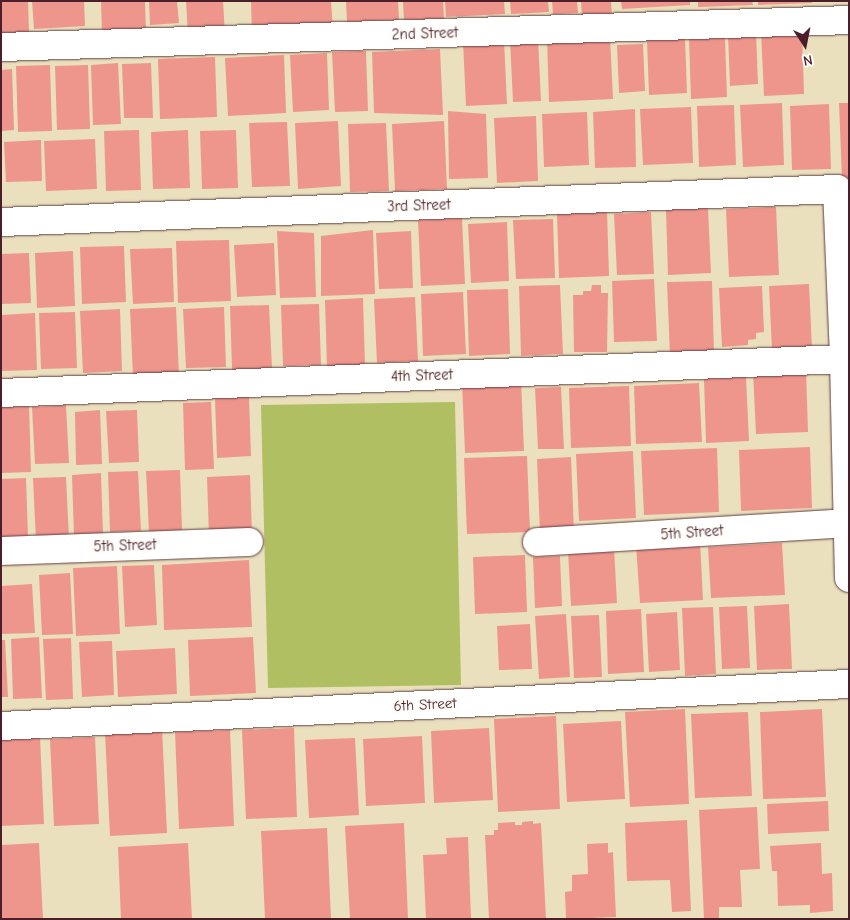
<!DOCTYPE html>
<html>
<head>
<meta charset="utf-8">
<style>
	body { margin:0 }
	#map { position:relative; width:850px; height:920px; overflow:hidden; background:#eae0bd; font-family:"Comic Neue",sans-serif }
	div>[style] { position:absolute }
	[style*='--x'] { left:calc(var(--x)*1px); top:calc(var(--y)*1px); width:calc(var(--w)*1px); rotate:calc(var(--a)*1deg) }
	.green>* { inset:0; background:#afbf62 }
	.building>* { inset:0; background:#ee968c }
	.roads { filter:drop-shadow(0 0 1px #623c41) drop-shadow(0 0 1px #623c41) }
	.minor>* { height:28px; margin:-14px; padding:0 14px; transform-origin:14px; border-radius:14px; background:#fff }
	span { translate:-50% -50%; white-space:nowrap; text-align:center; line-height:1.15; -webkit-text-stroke:4.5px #fdfcf7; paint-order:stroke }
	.street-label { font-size:15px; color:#4a1f2b }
	.frame { position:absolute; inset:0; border:2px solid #4a1f2b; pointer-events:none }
	.north { position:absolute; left:780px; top:20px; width:50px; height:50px; -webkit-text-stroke:4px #fdfcf7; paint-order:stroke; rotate:169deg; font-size:14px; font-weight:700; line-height:20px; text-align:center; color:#4a1f2b }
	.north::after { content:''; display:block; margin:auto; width:18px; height:22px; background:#4a1f2b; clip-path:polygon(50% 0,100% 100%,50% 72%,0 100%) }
</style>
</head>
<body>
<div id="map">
	<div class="green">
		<div style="clip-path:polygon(455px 402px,461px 685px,268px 688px,261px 405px)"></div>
	</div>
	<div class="building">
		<div style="clip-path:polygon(1px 1px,28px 1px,29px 33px,1px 34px)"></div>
		<div style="clip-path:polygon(32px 1px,84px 1px,85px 26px,34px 29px)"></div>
		<div style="clip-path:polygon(101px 1px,145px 1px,146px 33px,102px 35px)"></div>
		<div style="clip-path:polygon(149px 1px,177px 1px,179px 23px,150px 25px)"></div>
		<div style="clip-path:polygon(186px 1px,223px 1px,225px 34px,188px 36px)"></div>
		<div style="clip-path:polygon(251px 1px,331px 1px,333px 31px,252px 35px)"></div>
		<div style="clip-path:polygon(346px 1px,398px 1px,399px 20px,347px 22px)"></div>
		<div style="clip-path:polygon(403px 1px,443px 1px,444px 19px,404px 21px)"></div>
		<div style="clip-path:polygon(445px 1px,504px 1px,505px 14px,446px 17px)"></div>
		<div style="clip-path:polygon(510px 1px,548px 1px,549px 12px,511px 14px)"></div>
		<div style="clip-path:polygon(552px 1px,577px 1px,578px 13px,553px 14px)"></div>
		<div style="clip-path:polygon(581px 1px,611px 1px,612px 16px,582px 17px)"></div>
		<div style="clip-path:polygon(621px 1px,690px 1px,690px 5px,622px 9px)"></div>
		<div style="clip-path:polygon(698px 1px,752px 1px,753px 5px,698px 7px)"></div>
		<div style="clip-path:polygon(758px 1px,812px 1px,812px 3px,758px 5px)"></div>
		<div style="clip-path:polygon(802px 31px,804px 94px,764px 96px,761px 32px)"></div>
		<div style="clip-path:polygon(756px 32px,758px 84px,730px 86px,728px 34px)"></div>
		<div style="clip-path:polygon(610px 36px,613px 99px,549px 102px,547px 39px)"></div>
		<div style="clip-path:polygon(685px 38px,687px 93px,649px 95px,647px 40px)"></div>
		<div style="clip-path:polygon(725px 38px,727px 97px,691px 99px,689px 39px)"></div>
		<div style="clip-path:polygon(538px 39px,541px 101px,513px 102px,510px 40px)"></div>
		<div style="clip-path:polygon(504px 40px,507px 104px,466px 106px,463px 42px)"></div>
		<div style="clip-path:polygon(643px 44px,645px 91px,619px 93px,617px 45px)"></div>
		<div style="clip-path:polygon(440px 49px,443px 115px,374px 113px,372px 52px)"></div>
		<div style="clip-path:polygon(366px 51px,368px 111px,335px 112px,332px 52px)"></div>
		<div style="clip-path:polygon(327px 53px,329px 110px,293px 112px,290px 55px)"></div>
		<div style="clip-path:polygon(284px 55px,286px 113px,228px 116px,225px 58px)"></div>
		<div style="clip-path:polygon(215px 57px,217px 117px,160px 119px,158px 59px)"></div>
		<div style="clip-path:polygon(118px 63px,121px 124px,93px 125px,91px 65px)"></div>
		<div style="clip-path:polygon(151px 63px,153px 118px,124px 118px,122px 64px)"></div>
		<div style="clip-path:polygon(50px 65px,52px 131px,18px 132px,16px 66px)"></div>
		<div style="clip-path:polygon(88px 65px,90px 129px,57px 130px,55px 66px)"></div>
		<div style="clip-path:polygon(12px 69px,14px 130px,1px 131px,1px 70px)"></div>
		<div style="clip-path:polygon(782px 103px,784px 165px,743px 167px,740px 105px)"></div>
		<div style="clip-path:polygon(839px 103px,849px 103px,849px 179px,842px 179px)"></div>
		<div style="clip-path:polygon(829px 104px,831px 169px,792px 170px,790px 106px)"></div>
		<div style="clip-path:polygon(734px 105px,736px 165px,699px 167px,697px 106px)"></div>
		<div style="clip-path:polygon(691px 107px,693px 163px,643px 165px,640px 109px)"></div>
		<div style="clip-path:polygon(635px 109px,636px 167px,595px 168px,593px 112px)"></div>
		<div style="clip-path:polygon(448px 111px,486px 114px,488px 178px,449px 179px)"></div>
		<div style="clip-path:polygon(587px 112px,589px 165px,544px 167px,542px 114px)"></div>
		<div style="clip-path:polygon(536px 116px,538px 181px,497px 183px,494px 118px)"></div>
		<div style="clip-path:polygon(338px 121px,341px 186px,298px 189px,295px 123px)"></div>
		<div style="clip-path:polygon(444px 121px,447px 189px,395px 191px,392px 124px)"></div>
		<div style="clip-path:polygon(287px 122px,290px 186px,252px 187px,249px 123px)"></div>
		<div style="clip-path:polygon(386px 123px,389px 191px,350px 192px,348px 124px)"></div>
		<div style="clip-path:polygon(139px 130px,141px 190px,106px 191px,104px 131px)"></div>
		<div style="clip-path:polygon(188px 130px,190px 188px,153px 189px,151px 132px)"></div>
		<div style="clip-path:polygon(236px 130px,238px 188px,202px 189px,200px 131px)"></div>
		<div style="clip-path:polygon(95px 139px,97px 189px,46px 191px,44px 141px)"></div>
		<div style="clip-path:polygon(41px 140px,42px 181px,6px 182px,4px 142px)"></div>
		<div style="clip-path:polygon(776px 207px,779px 275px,729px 277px,726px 209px)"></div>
		<div style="clip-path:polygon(708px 208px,711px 273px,668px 275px,666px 209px)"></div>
		<div style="clip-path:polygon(607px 212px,609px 276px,559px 278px,557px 214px)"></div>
		<div style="clip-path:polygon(651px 212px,654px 274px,617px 275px,614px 214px)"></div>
		<div style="clip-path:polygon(462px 218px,465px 284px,421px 286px,418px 220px)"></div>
		<div style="clip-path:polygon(553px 219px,555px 278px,516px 279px,513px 220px)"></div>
		<div style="clip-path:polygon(507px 222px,509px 281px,471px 283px,468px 224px)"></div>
		<div style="clip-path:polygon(373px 230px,375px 294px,321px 296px,321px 236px)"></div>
		<div style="clip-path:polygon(277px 231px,314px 233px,316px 297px,280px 298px)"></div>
		<div style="clip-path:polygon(411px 231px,413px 288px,379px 289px,376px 233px)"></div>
		<div style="clip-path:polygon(229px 240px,231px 301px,178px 303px,176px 241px)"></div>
		<div style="clip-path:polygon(274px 243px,276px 295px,237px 297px,234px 245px)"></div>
		<div style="clip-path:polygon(124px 246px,126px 302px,82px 304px,80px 247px)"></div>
		<div style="clip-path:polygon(172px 248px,174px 302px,133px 304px,130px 249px)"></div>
		<div style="clip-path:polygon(73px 251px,75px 306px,37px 308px,35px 253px)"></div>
		<div style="clip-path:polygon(29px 253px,31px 303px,1px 304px,1px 254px)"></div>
		<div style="clip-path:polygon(654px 279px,657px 341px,614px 342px,612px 281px)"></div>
		<div style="clip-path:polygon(712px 281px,714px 354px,670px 356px,667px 282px)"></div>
		<div style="clip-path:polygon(809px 284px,812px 348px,772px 350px,769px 286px)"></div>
		<div style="clip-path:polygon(560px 285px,563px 354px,521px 356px,519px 286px)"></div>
		<div style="clip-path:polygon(592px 285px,601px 285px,601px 293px,608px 293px,607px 352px,574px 352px,573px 295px,583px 295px,583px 291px,591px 291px)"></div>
		<div style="clip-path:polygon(762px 286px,764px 332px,756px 333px,756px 339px,748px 340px,748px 345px,722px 347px,719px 288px)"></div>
		<div style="clip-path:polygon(508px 289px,510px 354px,469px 356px,467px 290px)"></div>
		<div style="clip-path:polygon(463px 292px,466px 354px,423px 356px,421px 294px)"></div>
		<div style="clip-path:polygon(415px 297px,418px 361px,377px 363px,374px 299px)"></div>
		<div style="clip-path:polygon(363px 298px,365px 365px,327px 367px,325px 300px)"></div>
		<div style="clip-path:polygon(319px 304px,321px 365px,283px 366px,281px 305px)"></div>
		<div style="clip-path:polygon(269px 305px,272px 368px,232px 370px,230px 306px)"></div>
		<div style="clip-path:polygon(176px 307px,179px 376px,133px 377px,130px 309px)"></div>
		<div style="clip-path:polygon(224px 307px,226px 367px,186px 368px,183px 309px)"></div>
		<div style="clip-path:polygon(120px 309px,122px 371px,83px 373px,80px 311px)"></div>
		<div style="clip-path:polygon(75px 312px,77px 368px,41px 369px,39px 313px)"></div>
		<div style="clip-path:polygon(35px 313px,37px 370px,1px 371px,1px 315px)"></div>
		<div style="clip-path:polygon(806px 369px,808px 432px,756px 434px,753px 371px)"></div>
		<div style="clip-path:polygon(746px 377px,749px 441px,706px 443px,704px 379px)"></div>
		<div style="clip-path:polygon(521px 380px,524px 451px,465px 453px,462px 383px)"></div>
		<div style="clip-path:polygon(699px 383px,702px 442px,636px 444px,634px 386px)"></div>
		<div style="clip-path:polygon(629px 386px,631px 446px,571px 448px,569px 388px)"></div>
		<div style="clip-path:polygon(561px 387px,564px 449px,538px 449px,535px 388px)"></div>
		<div style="clip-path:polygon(249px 397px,251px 456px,217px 458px,215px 398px)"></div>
		<div style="clip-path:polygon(211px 402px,214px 469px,185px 470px,183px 403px)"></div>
		<div style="clip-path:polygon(66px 405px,69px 463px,35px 464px,32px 407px)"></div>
		<div style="clip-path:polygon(29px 406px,31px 472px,1px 473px,1px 407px)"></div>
		<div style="clip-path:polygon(100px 410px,102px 464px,76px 465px,75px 412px)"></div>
		<div style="clip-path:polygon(137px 410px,139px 462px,109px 463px,106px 411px)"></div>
		<div style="clip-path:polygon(810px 447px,812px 508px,741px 511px,739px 450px)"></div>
		<div style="clip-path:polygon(717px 448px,719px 512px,644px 515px,641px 451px)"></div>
		<div style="clip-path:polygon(633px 451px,636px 518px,579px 521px,576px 454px)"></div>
		<div style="clip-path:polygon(527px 456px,530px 532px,467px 534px,464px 458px)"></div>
		<div style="clip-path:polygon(571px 457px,574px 531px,540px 533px,537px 459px)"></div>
		<div style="clip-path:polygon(180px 470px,182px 530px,149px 532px,146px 471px)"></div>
		<div style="clip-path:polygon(138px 471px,141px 531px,110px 532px,108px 472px)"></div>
		<div style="clip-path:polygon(101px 473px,103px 534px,74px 536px,72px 475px)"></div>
		<div style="clip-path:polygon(250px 475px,252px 534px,209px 536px,207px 477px)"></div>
		<div style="clip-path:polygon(66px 477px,69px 539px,36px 541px,33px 478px)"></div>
		<div style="clip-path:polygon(26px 478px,28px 536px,2px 537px,1px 479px)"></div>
		<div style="clip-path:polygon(700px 541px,703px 600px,640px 603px,636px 544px)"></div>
		<div style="clip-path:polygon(782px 543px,785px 595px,711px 598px,708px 547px)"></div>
		<div style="clip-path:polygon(614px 548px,617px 603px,571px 606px,568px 551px)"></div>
		<div style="clip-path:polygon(525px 555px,527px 612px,475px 614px,473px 557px)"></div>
		<div style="clip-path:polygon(560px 556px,562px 606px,535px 608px,533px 557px)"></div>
		<div style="clip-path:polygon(249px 560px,252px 627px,164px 630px,162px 565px)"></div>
		<div style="clip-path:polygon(154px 565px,157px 625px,125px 627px,122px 566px)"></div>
		<div style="clip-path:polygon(117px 566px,120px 634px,76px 636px,73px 568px)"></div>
		<div style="clip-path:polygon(70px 573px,73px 634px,42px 635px,39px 575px)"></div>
		<div style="clip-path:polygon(32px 584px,35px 633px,1px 634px,1px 586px)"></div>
		<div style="clip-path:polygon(789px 604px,792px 669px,757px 670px,754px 606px)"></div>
		<div style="clip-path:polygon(747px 606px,750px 668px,722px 669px,719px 607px)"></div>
		<div style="clip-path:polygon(713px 607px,716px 674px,685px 676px,682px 608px)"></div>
		<div style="clip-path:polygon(641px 609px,644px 672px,608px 674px,606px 611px)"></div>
		<div style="clip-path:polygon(677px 612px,680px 670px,649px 672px,646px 614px)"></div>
		<div style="clip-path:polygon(566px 614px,570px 677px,539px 679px,535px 616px)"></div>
		<div style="clip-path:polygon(599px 615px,602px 677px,574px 678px,571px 616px)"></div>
		<div style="clip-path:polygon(530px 624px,532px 669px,499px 670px,497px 626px)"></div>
		<div style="clip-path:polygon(39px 637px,42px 698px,13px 699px,11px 639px)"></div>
		<div style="clip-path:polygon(253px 637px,256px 693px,190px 696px,188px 640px)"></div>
		<div style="clip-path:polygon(71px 638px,73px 699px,46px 700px,43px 639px)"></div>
		<div style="clip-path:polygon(1px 640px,5px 640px,8px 697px,1px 697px)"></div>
		<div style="clip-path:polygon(112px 641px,114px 695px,82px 697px,79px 642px)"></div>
		<div style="clip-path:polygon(175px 648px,177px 694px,118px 697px,116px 651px)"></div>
		<div style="clip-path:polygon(685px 709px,689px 804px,630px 807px,625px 712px)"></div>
		<div style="clip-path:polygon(822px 709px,826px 797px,763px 799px,760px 712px)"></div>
		<div style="clip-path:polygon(748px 712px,752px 796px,695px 798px,691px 714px)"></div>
		<div style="clip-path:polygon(556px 716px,560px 809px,498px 812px,494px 719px)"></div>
		<div style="clip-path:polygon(621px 721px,625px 799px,567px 802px,563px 724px)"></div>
		<div style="clip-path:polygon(162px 728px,167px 833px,110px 836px,105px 732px)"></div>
		<div style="clip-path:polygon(294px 728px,297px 817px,246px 819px,242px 730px)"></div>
		<div style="clip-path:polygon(489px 728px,493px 800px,434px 803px,431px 731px)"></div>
		<div style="clip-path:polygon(230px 730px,234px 826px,179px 829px,175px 732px)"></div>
		<div style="clip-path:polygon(422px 736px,425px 803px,366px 806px,363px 739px)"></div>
		<div style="clip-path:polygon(40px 737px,44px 824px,1px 826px,1px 739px)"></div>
		<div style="clip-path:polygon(95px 737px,99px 824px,54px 826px,50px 739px)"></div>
		<div style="clip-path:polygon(355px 738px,359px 815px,309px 818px,305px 740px)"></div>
		<div style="clip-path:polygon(828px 801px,829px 831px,768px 834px,767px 804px)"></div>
		<div style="clip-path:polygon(757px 807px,760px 869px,740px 870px,742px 907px,719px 907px,719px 919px,704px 919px,699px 810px)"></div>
		<div style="clip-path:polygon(687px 820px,691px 911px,672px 912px,670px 880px,627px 881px,625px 823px)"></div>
		<div style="clip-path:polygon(533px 821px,533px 824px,541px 823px,546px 919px,489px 919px,485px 835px,494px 835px,494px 830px,498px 830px,498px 823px,515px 822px,515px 825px,522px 825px,522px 822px)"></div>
		<div style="clip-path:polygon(404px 823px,408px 919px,350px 919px,345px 826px)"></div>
		<div style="clip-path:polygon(327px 828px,331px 919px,265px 919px,261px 831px)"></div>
		<div style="clip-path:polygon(468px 837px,471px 919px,426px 919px,423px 855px,447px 854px,446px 838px)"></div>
		<div style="clip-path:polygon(39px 843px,43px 919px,1px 919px,1px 845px)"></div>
		<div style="clip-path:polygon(188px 843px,192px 919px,121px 919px,118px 847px)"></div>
		<div style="clip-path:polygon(608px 843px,608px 853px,613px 852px,616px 917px,566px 919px,565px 892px,572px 891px,572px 875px,588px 874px,587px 844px)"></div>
		<div style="clip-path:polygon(821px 843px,822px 874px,832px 873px,833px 911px,810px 913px,810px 905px,778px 906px,777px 871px,772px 871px,770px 846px)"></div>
	</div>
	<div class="roads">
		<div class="minor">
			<div style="--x:1;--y:47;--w:848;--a:-1.82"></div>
			<div style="--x:1;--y:222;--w:837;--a:-2.26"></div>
			<div style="--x:837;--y:189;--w:170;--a:87.6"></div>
			<div style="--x:844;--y:359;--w:219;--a:88.7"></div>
			<div style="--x:1;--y:393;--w:844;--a:-2.31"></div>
			<div style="--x:537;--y:542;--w:311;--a:-3.5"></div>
			<div style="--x:1;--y:551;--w:248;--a:-2.1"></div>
			<div style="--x:1;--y:726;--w:849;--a:-2.84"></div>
		</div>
	</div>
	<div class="street-label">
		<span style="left:425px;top:34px;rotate:-2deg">2nd Street</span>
		<span style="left:419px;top:206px;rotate:-2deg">3rd Street</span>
		<span style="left:422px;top:376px;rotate:-2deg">4th Street</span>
		<span style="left:692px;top:533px;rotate:-4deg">5th Street</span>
		<span style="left:125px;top:546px;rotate:-2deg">5th Street</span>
		<span style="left:425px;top:705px;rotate:-3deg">6th Street</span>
	</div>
	<div class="frame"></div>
	<div class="north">N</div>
</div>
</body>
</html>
